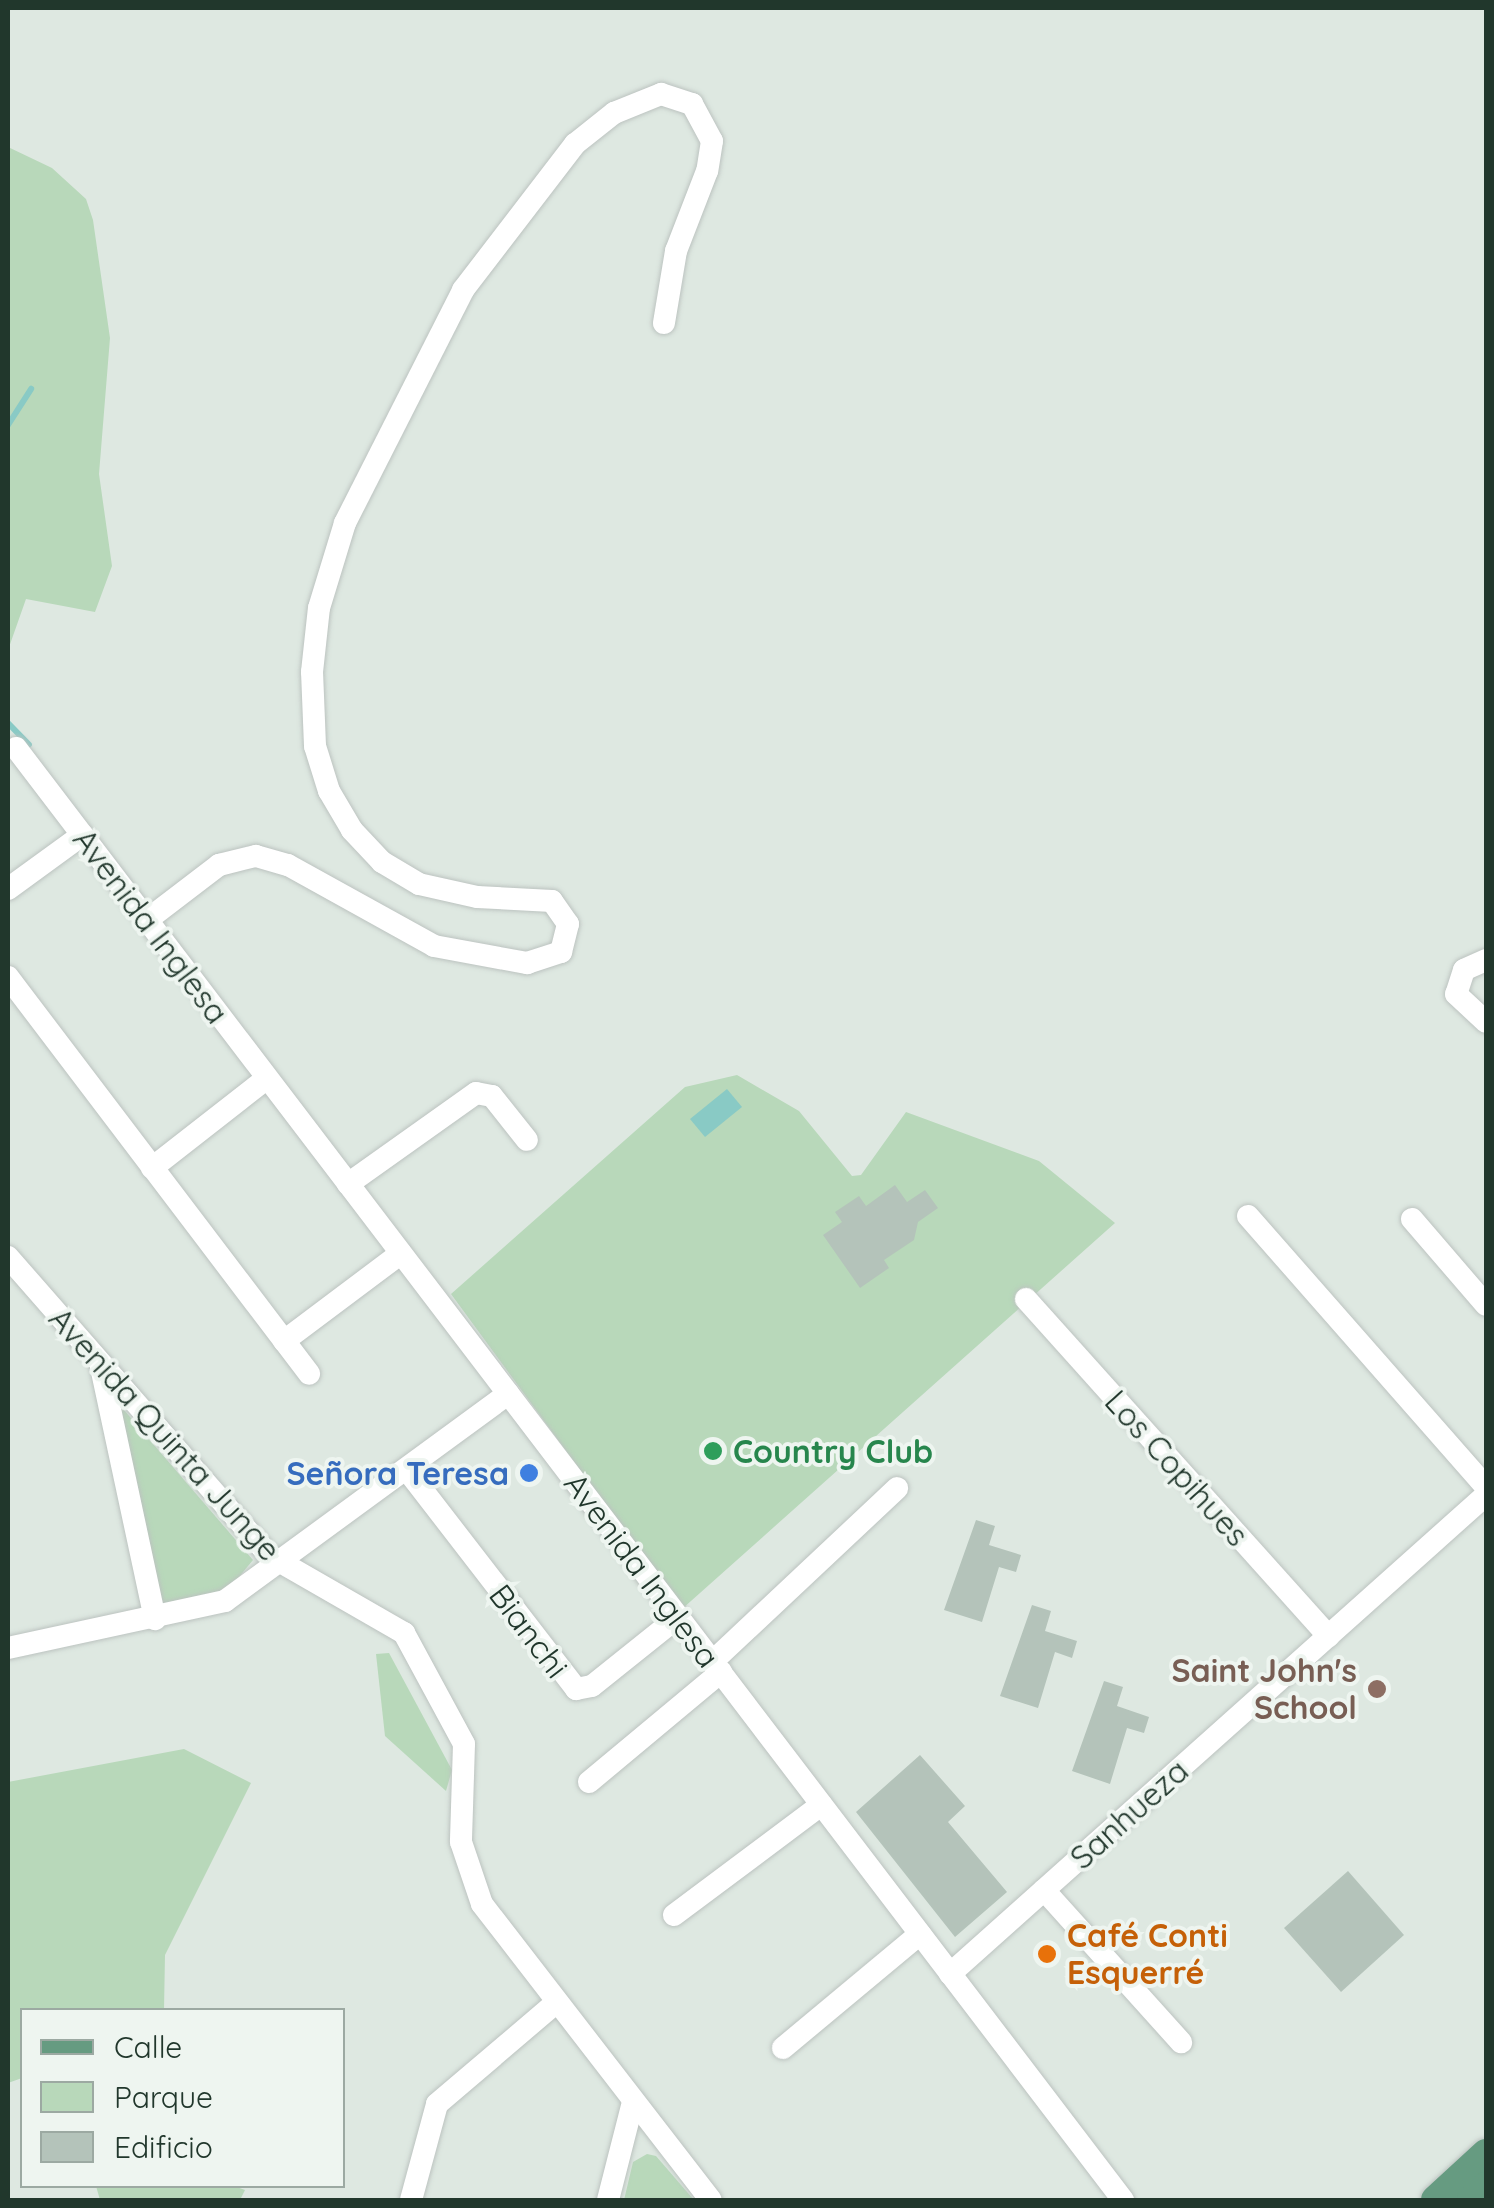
<!DOCTYPE html>
<html>
<head>
<meta charset="utf-8">
<style>
	body { margin:0 }
	#map { position:relative; width:1494px; height:2208px; overflow:hidden; background:#dee8e1; font-family:Quicksand,sans-serif }
	div>[style] { position:absolute }
	[style*='--x'] { left:calc(var(--x)*1px); top:calc(var(--y)*1px); width:calc(var(--w)*1px); rotate:calc(var(--a)*1deg) }
	.green>* { inset:0; background:#b8d8ba }
	.water>* { inset:0; background:#89cac5 }
	.stream>* { height:6px; margin:-3px; padding:0 3px; transform-origin:3px; border-radius:3px; background:#89cac5 }
	.building>* { inset:0; background:#b4c3ba }
	.roads { filter:drop-shadow(0 0 2px #bcc3c0) drop-shadow(0 0 2px #bcc3c0) }
	.minor>* { height:22px; margin:-11px; padding:0 11px; transform-origin:11px; border-radius:11px; background:#fff }
	.primary>* { height:30px; margin:-15px; padding:0 15px; transform-origin:15px; border-radius:15px; background:#669b81 }
	.dots>* { width:28px; height:28px; translate:-50% -50%; box-sizing:border-box; border:5px solid #eef5f0; border-radius:50% }
	span { translate:-50% -50%; white-space:nowrap; text-align:center; line-height:1.15; -webkit-text-stroke:8px #eef5f0; paint-order:stroke }
	.street-label { font-size:32px; color:#21372c }
	.leisure-label { font-size:32px; color:#27864d; font-weight:700 }
	.left { translate:0 -50%; text-align:left }
	.shop-label { font-size:32px; color:#366cbe; font-weight:700 }
	.right { translate:-100% -50%; text-align:right }
	.education-label { font-size:32px; color:#785e54; font-weight:700 }
	.food-label { font-size:32px; color:#c56008; font-weight:700 }
	.frame { position:absolute; inset:0; border:10px solid #21372c; pointer-events:none }
	.legend { position:absolute; left:20px; top:2008px; width:325px; height:180px; box-sizing:border-box; background:#eef5f0; border:2px solid #9ca9a2; margin:0; padding:12px 18px; list-style:none; font-size:30px; color:#21372c }
	.legend li { display:flex; align-items:center; gap:20px; height:50px }
	.legend b { width:50px; border:2px solid #9ca9a2 }
</style>
</head>
<body>
<div id="map">
	<div class="green">
		<div style="clip-path:polygon(8px 147px,52px 168px,86px 199px,93px 220px,110px 338px,99px 474px,112px 566px,95px 612px,26px 599px,8px 650px)"></div>
		<div style="clip-path:polygon(737px 1075px,799px 1111px,852px 1176px,861px 1175px,906px 1112px,1039px 1161px,1115px 1223px,682px 1609px,451px 1294px,685px 1087px)"></div>
		<div style="clip-path:polygon(118px 1403px,253px 1560px,224px 1595px,162px 1605px)"></div>
		<div style="clip-path:polygon(389px 1653px,452px 1770px,446px 1791px,385px 1736px,376px 1654px)"></div>
		<div style="clip-path:polygon(184px 1749px,251px 1783px,165px 1955px,164px 2010px,22px 2010px,22px 2078px,8px 2083px,8px 1782px)"></div>
		<div style="clip-path:polygon(647px 2154px,656px 2156px,694px 2200px,624px 2200px,633px 2162px)"></div>
		<div style="clip-path:polygon(96px 2186px,234px 2186px,245px 2190px,240px 2200px,100px 2200px)"></div>
	</div>
	<div class="water">
		<div style="clip-path:polygon(727px 1089px,742px 1107px,705px 1137px,690px 1119px)"></div>
	</div>
	<div class="stream">
		<div style="--x:8;--y:425;--w:43;--a:-57.4"></div>
		<div style="--x:8;--y:723;--w:30;--a:46"></div>
	</div>
	<div class="building">
		<div style="clip-path:polygon(895px 1185px,907px 1202px,925px 1190px,938px 1208px,918px 1222px,914px 1240px,884px 1260px,889px 1268px,860px 1288px,823px 1235px,842px 1222px,835px 1212px,859px 1196px,866px 1206px)"></div>
		<div style="clip-path:polygon(976px 1520px,995px 1526px,989px 1545px,1021px 1555px,1016px 1572px,999px 1567px,982px 1622px,944px 1610px)"></div>
		<div style="clip-path:polygon(1032px 1605px,1051px 1611px,1045px 1631px,1077px 1641px,1072px 1658px,1055px 1652px,1038px 1708px,1000px 1696px)"></div>
		<div style="clip-path:polygon(1104px 1681px,1123px 1687px,1117px 1706px,1149px 1717px,1144px 1733px,1127px 1728px,1110px 1784px,1072px 1771px)"></div>
		<div style="clip-path:polygon(920px 1755px,965px 1806px,948px 1822px,1007px 1892px,955px 1937px,856px 1812px)"></div>
		<div style="clip-path:polygon(1348px 1871px,1404px 1935px,1341px 1992px,1284px 1928px)"></div>
	</div>
	<div class="roads">
		<div class="minor">
			<div style="--x:16;--y:748;--w:1826;--a:52.68"></div>
			<div style="--x:8;--y:889;--w:92;--a:-36.1"></div>
			<div style="--x:147;--y:920;--w:91;--a:-37.4"></div>
			<div style="--x:219;--y:865;--w:38;--a:-14"></div>
			<div style="--x:256;--y:856;--w:33;--a:16"></div>
			<div style="--x:288;--y:865;--w:167;--a:29"></div>
			<div style="--x:434;--y:946;--w:95;--a:10.4"></div>
			<div style="--x:527;--y:963;--w:36;--a:-18"></div>
			<div style="--x:561;--y:952;--w:29;--a:-76"></div>
			<div style="--x:568;--y:924;--w:28;--a:-125"></div>
			<div style="--x:552;--y:901;--w:75;--a:-176.9"></div>
			<div style="--x:477;--y:897;--w:59;--a:-167.4"></div>
			<div style="--x:419;--y:884;--w:43;--a:-149.3"></div>
			<div style="--x:382;--y:862;--w:44;--a:-133.2"></div>
			<div style="--x:352;--y:830;--w:45;--a:-120.5"></div>
			<div style="--x:329;--y:791;--w:47;--a:-107.3"></div>
			<div style="--x:315;--y:746;--w:74;--a:-92.3"></div>
			<div style="--x:312;--y:672;--w:64;--a:-83.8"></div>
			<div style="--x:319;--y:608;--w:89;--a:-73"></div>
			<div style="--x:345;--y:523;--w:261;--a:-63.1"></div>
			<div style="--x:463;--y:290;--w:184;--a:-52.5"></div>
			<div style="--x:575;--y:144;--w:50;--a:-38.5"></div>
			<div style="--x:614;--y:113;--w:51;--a:-22"></div>
			<div style="--x:661;--y:94;--w:33;--a:18"></div>
			<div style="--x:692;--y:104;--w:42;--a:61.6"></div>
			<div style="--x:712;--y:141;--w:30;--a:99"></div>
			<div style="--x:707;--y:171;--w:86;--a:111.2"></div>
			<div style="--x:676;--y:251;--w:73;--a:99.5"></div>
			<div style="--x:1486;--y:960;--w:24;--a:156"></div>
			<div style="--x:1464;--y:970;--w:25;--a:108"></div>
			<div style="--x:1456;--y:994;--w:41;--a:43"></div>
			<div style="--x:8;--y:977;--w:498;--a:52.8"></div>
			<div style="--x:152;--y:1168;--w:146;--a:-38"></div>
			<div style="--x:348;--y:1184;--w:157;--a:-35.4"></div>
			<div style="--x:476;--y:1093;--w:16;--a:11"></div>
			<div style="--x:492;--y:1096;--w:56;--a:51.5"></div>
			<div style="--x:1248;--y:1216;--w:361;--a:48.7"></div>
			<div style="--x:1412;--y:1219;--w:113;--a:49.3"></div>
			<div style="--x:8;--y:1257;--w:398;--a:48.8"></div>
			<div style="--x:270;--y:1556;--w:155;--a:29.9"></div>
			<div style="--x:404;--y:1633;--w:126;--a:61.6"></div>
			<div style="--x:464;--y:1744;--w:98;--a:91.8"></div>
			<div style="--x:461;--y:1842;--w:65;--a:71.3"></div>
			<div style="--x:482;--y:1904;--w:374;--a:52.3"></div>
			<div style="--x:1026;--y:1299;--w:453;--a:48.1"></div>
			<div style="--x:284;--y:1341;--w:146;--a:-36.9"></div>
			<div style="--x:101;--y:1367;--w:258;--a:77.9"></div>
			<div style="--x:407;--y:1470;--w:277;--a:52.3"></div>
			<div style="--x:576;--y:1689;--w:16;--a:-11"></div>
			<div style="--x:592;--y:1686;--w:110;--a:-38.7"></div>
			<div style="--x:8;--y:1648;--w:222;--a:-12.2"></div>
			<div style="--x:225;--y:1601;--w:351;--a:-36.2"></div>
			<div style="--x:712;--y:1662;--w:254;--a:-43.2"></div>
			<div style="--x:589;--y:1782;--w:172;--a:-39.8"></div>
			<div style="--x:1044;--y:1890;--w:205;--a:48"></div>
			<div style="--x:674;--y:1915;--w:184;--a:-36.8"></div>
			<div style="--x:950;--y:1974;--w:719;--a:-41.79"></div>
			<div style="--x:783;--y:2048;--w:178;--a:-39.8"></div>
			<div style="--x:411;--y:2200;--w:99;--a:-74.8"></div>
			<div style="--x:437;--y:2104;--w:157;--a:-40.4"></div>
			<div style="--x:608;--y:2200;--w:101;--a:-75.7"></div>
		</div>
		<div class="primary">
			<div style="--x:1436;--y:2200;--w:68;--a:-42.6"></div>
			<div style="--x:1472;--y:2200;--w:19;--a:-43"></div>
		</div>
	</div>
	<div class="dots">
		<div style="left:713px;top:1451px;background:#2e9e5b"></div>
		<div style="left:529px;top:1473px;background:#3f7fe0"></div>
		<div style="left:1377px;top:1689px;background:#8d6e63"></div>
		<div style="left:1047px;top:1954px;background:#e8710a"></div>
	</div>
	<div class="street-label">
		<span style="left:151px;top:926px;rotate:53deg">Avenida Inglesa</span>
		<span style="left:165px;top:1434px;rotate:48deg">Avenida Quinta Junge</span>
		<span style="left:1177px;top:1468px;rotate:48deg">Los Copihues</span>
		<span style="left:642px;top:1570px;rotate:53deg">Avenida Inglesa</span>
		<span style="left:529px;top:1631px;rotate:53deg">Bianchi</span>
		<span style="left:1129px;top:1814px;rotate:-42deg">Sanhueza</span>
	</div>
	<div class="leisure-label">
		<span class="left" style="left:733px;top:1451px">Country Club</span>
	</div>
	<div class="shop-label">
		<span class="right" style="left:509px;top:1473px">Señora Teresa</span>
	</div>
	<div class="education-label">
		<span class="right" style="left:1357px;top:1689px">Saint John's<br>School</span>
	</div>
	<div class="food-label">
		<span class="left" style="left:1067px;top:1954px">Café Conti<br>Esquerré</span>
	</div>
	<div class="frame"></div>
	<ul class="legend">
	<li><b style="height:12px;background:#669b81"></b>Calle</li>
	<li><b style="height:28px;background:#b8d8ba"></b>Parque</li>
	<li><b style="height:28px;background:#b4c3ba"></b>Edificio</li>
	</ul>
</div>
</body>
</html>
